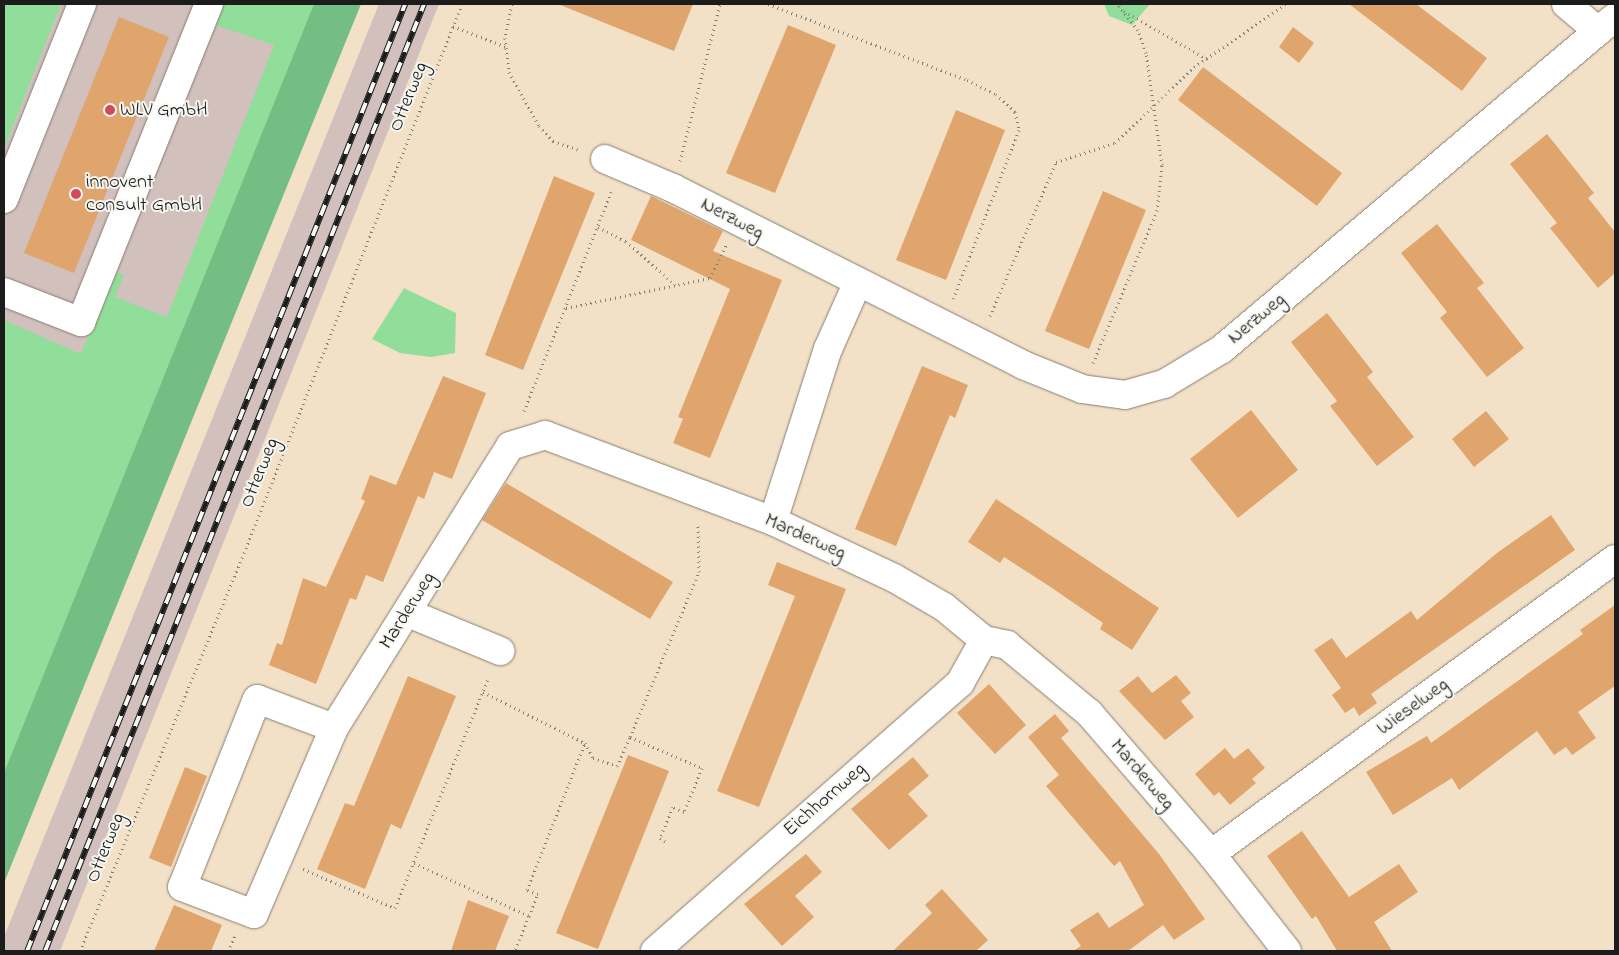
<!DOCTYPE html>
<html>
<head>
<meta charset="utf-8">
<style>
	body { margin:0 }
	#map { position:relative; width:1619px; height:955px; overflow:hidden; background:#f2e1c7; font-family:"Indie Flower",sans-serif }
	div>[style] { position:absolute }
	[style*='--x'] { left:calc(var(--x)*1px); top:calc(var(--y)*1px); width:calc(var(--w)*1px); rotate:calc(var(--a)*1deg) }
	.industrial>* { inset:0; background:#d1c0bc }
	.green>* { inset:0; background:#91de9b }
	.forest>* { inset:0; background:#74bd83 }
	.building>* { inset:0; background:#e0a56c }
	.path>* { height:3px; margin-top:-1.5px; transform-origin:0; background:repeating-linear-gradient(90deg,#877e72 0 1px,transparent 0 5px) }
	.roads { filter:drop-shadow(0 0 1px #877e72) drop-shadow(0 0 1px #877e72) }
	.minor>* { height:28px; margin:-14px; padding:0 14px; transform-origin:14px; border-radius:14px; background:#fff }
	.rail>* { height:5.5px; margin-top:-2.75px; transform-origin:0; background:repeating-linear-gradient(90deg,#f6f6f2 0 11px,#1c1c1c 0 22px); box-sizing:border-box; border-block:1px solid #1c1c1c }
	.dots>* { width:14px; height:14px; translate:-50% -50%; box-sizing:border-box; border:2px solid #f6f6f2; border-radius:50% }
	span { translate:-50% -50%; white-space:nowrap; text-align:center; line-height:1.15; -webkit-text-stroke:4px #f6f6f2; paint-order:stroke }
	.street-label { font-size:20px; color:#1c1c1c }
	.poi-label { font-size:20px; color:#1c1c1c }
	.left { translate:0 -50%; text-align:left }
	.frame { position:absolute; inset:0; border:5px solid #1c1c1c; pointer-events:none }
</style>
</head>
<body>
<div id="map">
	<div class="industrial">
		<div style="clip-path:polygon(4px 4px,328px 4px,4px 811px)"></div>
		<div style="clip-path:polygon(379px 4px,439px 4px,60px 951px,4px 951px,4px 937px)"></div>
	</div>
	<div class="green">
		<div style="clip-path:polygon(4px 4px,61px 4px,4px 149px)"></div>
		<div style="clip-path:polygon(221px 4px,314px 4px,4px 773px,4px 320px,81px 354px,114px 271px,124px 275px,115px 297px,167px 317px,274px 45px,213px 24px)"></div>
		<div style="clip-path:polygon(1104px 4px,1150px 4px,1132px 25px,1109px 16px)"></div>
		<div style="clip-path:polygon(404px 288px,456px 313px,455px 353px,431px 357px,400px 353px,372px 339px)"></div>
	</div>
	<div class="forest">
		<div style="clip-path:polygon(314px 4px,361px 4px,4px 883px,4px 773px)"></div>
	</div>
	<div class="building">
		<div style="clip-path:polygon(558px 4px,693px 4px,674px 51px)"></div>
		<div style="clip-path:polygon(1349px 4px,1416px 4px,1487px 58px,1462px 91px)"></div>
		<div style="clip-path:polygon(119px 17px,169px 37px,74px 273px,24px 253px)"></div>
		<div style="clip-path:polygon(788px 25px,836px 45px,775px 193px,726px 173px)"></div>
		<div style="clip-path:polygon(1293px 27px,1314px 43px,1299px 63px,1279px 47px)"></div>
		<div style="clip-path:polygon(1203px 67px,1342px 173px,1317px 206px,1178px 100px)"></div>
		<div style="clip-path:polygon(956px 110px,1005px 130px,946px 280px,896px 260px)"></div>
		<div style="clip-path:polygon(1547px 134px,1594px 193px,1588px 198px,1615px 232px,1615px 273px,1598px 288px,1550px 228px,1557px 223px,1510px 164px)"></div>
		<div style="clip-path:polygon(554px 176px,595px 193px,523px 370px,485px 355px)"></div>
		<div style="clip-path:polygon(1103px 191px,1146px 210px,1089px 349px,1045px 331px)"></div>
		<div style="clip-path:polygon(651px 196px,723px 231px,713px 251px,782px 280px,710px 458px,673px 443px,683px 419px,678px 417px,730px 289px,631px 240px)"></div>
		<div style="clip-path:polygon(1437px 224px,1484px 283px,1477px 288px,1524px 348px,1487px 377px,1440px 318px,1447px 312px,1401px 253px)"></div>
		<div style="clip-path:polygon(1327px 313px,1373px 372px,1367px 377px,1414px 437px,1377px 466px,1330px 406px,1337px 401px,1291px 342px)"></div>
		<div style="clip-path:polygon(922px 366px,968px 385px,955px 418px,950px 415px,896px 546px,855px 529px)"></div>
		<div style="clip-path:polygon(443px 376px,486px 393px,452px 479px,434px 472px,424px 499px,418px 496px,383px 582px,366px 575px,356px 600px,350px 598px,316px 684px,269px 665px,277px 643px,282px 645px,303px 578px,326px 587px,365px 501px,361px 499px,370px 475px,396px 485px)"></div>
		<div style="clip-path:polygon(1251px 410px,1298px 470px,1238px 518px,1190px 459px)"></div>
		<div style="clip-path:polygon(1486px 411px,1509px 439px,1474px 467px,1452px 439px)"></div>
		<div style="clip-path:polygon(506px 483px,673px 582px,650px 619px,482px 520px)"></div>
		<div style="clip-path:polygon(996px 499px,1159px 608px,1132px 650px,1100px 629px,1103px 623px,1049px 586px,1004px 557px,1000px 563px,968px 542px)"></div>
		<div style="clip-path:polygon(1551px 515px,1575px 550px,1371px 694px,1377px 703px,1359px 716px,1354px 707px,1345px 713px,1332px 695px,1341px 688px,1314px 650px,1332px 638px,1346px 658px,1411px 611px,1417px 620px,1497px 553px)"></div>
		<div style="clip-path:polygon(777px 562px,846px 589px,759px 807px,717px 791px,795px 596px,768px 585px)"></div>
		<div style="clip-path:polygon(1615px 605px,1615px 686px,1578px 712px,1596px 738px,1572px 755px,1566px 747px,1554px 755px,1537px 731px,1459px 790px,1452px 778px,1393px 815px,1366px 772px,1427px 736px,1431px 743px,1583px 634px,1580px 630px)"></div>
		<div style="clip-path:polygon(1176px 675px,1191px 693px,1181px 701px,1194px 717px,1165px 740px,1119px 691px,1138px 676px,1152px 693px)"></div>
		<div style="clip-path:polygon(408px 676px,456px 696px,401px 829px,391px 824px,365px 889px,317px 869px,345px 803px,354px 806px)"></div>
		<div style="clip-path:polygon(989px 684px,1026px 725px,995px 754px,957px 713px)"></div>
		<div style="clip-path:polygon(1055px 714px,1069px 731px,1061px 738px,1159px 854px,1205px 919px,1174px 940px,1163px 925px,1128px 951px,1073px 951px,1081px 946px,1070px 930px,1098px 912px,1109px 928px,1144px 905px,1120px 861px,1114px 866px,1046px 786px,1059px 775px,1028px 737px)"></div>
		<div style="clip-path:polygon(1225px 748px,1234px 759px,1248px 748px,1265px 768px,1252px 779px,1256px 783px,1230px 805px,1219px 792px,1214px 796px,1195px 774px)"></div>
		<div style="clip-path:polygon(628px 755px,669px 771px,598px 949px,556px 933px)"></div>
		<div style="clip-path:polygon(913px 757px,929px 776px,908px 794px,928px 816px,889px 850px,851px 809px)"></div>
		<div style="clip-path:polygon(185px 767px,207px 776px,171px 867px,149px 858px)"></div>
		<div style="clip-path:polygon(1302px 831px,1349px 897px,1399px 864px,1418px 892px,1374px 922px,1392px 951px,1337px 951px,1316px 916px,1312px 919px,1267px 856px)"></div>
		<div style="clip-path:polygon(806px 854px,822px 872px,795px 896px,814px 917px,782px 946px,744px 904px)"></div>
		<div style="clip-path:polygon(942px 889px,988px 940px,976px 951px,893px 951px,932px 913px,925px 905px)"></div>
		<div style="clip-path:polygon(468px 900px,509px 916px,495px 951px,451px 951px)"></div>
		<div style="clip-path:polygon(174px 905px,222px 925px,211px 951px,154px 951px)"></div>
	</div>
	<div class="path">
		<div style="--x:512;--y:4;--w:35;--a:102"></div>
		<div style="--x:505;--y:38;--w:34;--a:83"></div>
		<div style="--x:509;--y:72;--w:62;--a:60.9"></div>
		<div style="--x:539;--y:126;--w:21;--a:47"></div>
		<div style="--x:553;--y:141;--w:28;--a:19"></div>
		<div style="--x:768;--y:4;--w:213;--a:20.9"></div>
		<div style="--x:967;--y:80;--w:32;--a:26"></div>
		<div style="--x:996;--y:94;--w:26;--a:43"></div>
		<div style="--x:1015;--y:112;--w:18;--a:77"></div>
		<div style="--x:1019;--y:130;--w:181;--a:111.3"></div>
		<div style="--x:1124;--y:11;--w:96;--a:30"></div>
		<div style="--x:453;--y:26;--w:57;--a:21.6"></div>
		<div style="--x:680;--y:161;--w:162;--a:-75.7"></div>
		<div style="--x:598;--y:227;--w:31;--a:27"></div>
		<div style="--x:626;--y:241;--w:66;--a:41.9"></div>
		<div style="--x:566;--y:308;--w:147;--a:-11.8"></div>
		<div style="--x:710;--y:278;--w:37;--a:-64"></div>
		<div style="--x:990;--y:316;--w:168;--a:-66.8"></div>
		<div style="--x:1056;--y:162;--w:62;--a:-17.9"></div>
		<div style="--x:1115;--y:143;--w:110;--a:-43.9"></div>
		<div style="--x:1194;--y:67;--w:112;--a:-34.4"></div>
		<div style="--x:1093;--y:363;--w:165;--a:-67.2"></div>
		<div style="--x:1157;--y:211;--w:46;--a:-83.8"></div>
		<div style="--x:1162;--y:165;--w:113;--a:-98.1"></div>
		<div style="--x:1146;--y:53;--w:24;--a:-109"></div>
		<div style="--x:1138;--y:30;--w:33;--a:-128"></div>
		<div style="--x:524;--y:411;--w:236;--a:-68.3"></div>
		<div style="--x:483;--y:692;--w:114;--a:26.6"></div>
		<div style="--x:585;--y:743;--w:17;--a:62"></div>
		<div style="--x:593;--y:758;--w:25;--a:18"></div>
		<div style="--x:617;--y:766;--w:32;--a:-66"></div>
		<div style="--x:630;--y:737;--w:78;--a:23.3"></div>
		<div style="--x:702;--y:768;--w:48;--a:112.2"></div>
		<div style="--x:684;--y:812;--w:12;--a:-156"></div>
		<div style="--x:673;--y:807;--w:34;--a:113"></div>
		<div style="--x:660;--y:838;--w:6;--a:31"></div>
		<div style="--x:630;--y:737;--w:179;--a:-67.3"></div>
		<div style="--x:699;--y:572;--w:48;--a:-91.2"></div>
		<div style="--x:414;--y:863;--w:127;--a:24.7"></div>
		<div style="--x:529;--y:916;--w:38;--a:112"></div>
		<div style="--x:303;--y:869;--w:100;--a:23"></div>
		<div style="--x:395;--y:908;--w:249;--a:-67.9"></div>
		<div style="--x:529;--y:916;--w:24;--a:-68"></div>
		<div style="--x:538;--y:894;--w:12;--a:-160"></div>
		<div style="--x:527;--y:890;--w:158;--a:-68.5"></div>
		<div style="--x:80;--y:951;--w:430;--a:-67.6"></div>
		<div style="--x:244;--y:553;--w:591;--a:-68.34"></div>
		<div style="--x:228;--y:951;--w:17;--a:-65"></div>
	</div>
	<div class="roads">
		<div class="minor">
			<div style="--x:1566;--y:4;--w:42;--a:40.2"></div>
			<div style="--x:1598;--y:31;--w:22;--a:-39"></div>
			<div style="--x:605;--y:159;--w:74;--a:23.1"></div>
			<div style="--x:673;--y:188;--w:392;--a:26.8"></div>
			<div style="--x:1023;--y:365;--w:64;--a:22.1"></div>
			<div style="--x:1082;--y:389;--w:43;--a:7.9"></div>
			<div style="--x:1125;--y:395;--w:41;--a:-15.8"></div>
			<div style="--x:1164;--y:384;--w:68;--a:-31.1"></div>
			<div style="--x:1222;--y:349;--w:492;--a:-40.2"></div>
			<div style="--x:4;--y:199;--w:210;--a:-68.2"></div>
			<div style="--x:4;--y:292;--w:83;--a:21.3"></div>
			<div style="--x:81;--y:322;--w:343;--a:-68.1"></div>
			<div style="--x:773;--y:521;--w:181;--a:-72.3"></div>
			<div style="--x:828;--y:349;--w:71;--a:-66"></div>
			<div style="--x:408;--y:613;--w:100;--a:22.4"></div>
			<div style="--x:334;--y:728;--w:82;--a:-159.4"></div>
			<div style="--x:257;--y:699;--w:202;--a:111.7"></div>
			<div style="--x:182;--y:887;--w:77;--a:20.6"></div>
			<div style="--x:254;--y:914;--w:202;--a:-66.7"></div>
			<div style="--x:334;--y:728;--w:332;--a:-58"></div>
			<div style="--x:510;--y:446;--w:37;--a:-17"></div>
			<div style="--x:545;--y:435;--w:244;--a:20.7"></div>
			<div style="--x:773;--y:521;--w:134;--a:25.2"></div>
			<div style="--x:894;--y:578;--w:58;--a:30.1"></div>
			<div style="--x:944;--y:607;--w:52;--a:39.5"></div>
			<div style="--x:984;--y:640;--w:24;--a:12"></div>
			<div style="--x:1007;--y:645;--w:107;--a:39.7"></div>
			<div style="--x:1089;--y:713;--w:186;--a:49.1"></div>
			<div style="--x:1211;--y:854;--w:123;--a:51.9"></div>
			<div style="--x:1211;--y:854;--w:500;--a:-36.14"></div>
			<div style="--x:655;--y:951;--w:406;--a:-41.3"></div>
			<div style="--x:960;--y:683;--w:49;--a:-60.8"></div>
		</div>
	</div>
	<div class="rail">
		<div style="--x:27;--y:951;--w:1020;--a:-68.24"></div>
		<div style="--x:45;--y:951;--w:1020;--a:-68.19"></div>
	</div>
	<div class="dots">
		<div style="left:110px;top:110px;background:#d1495b"></div>
		<div style="left:76px;top:194px;background:#d1495b"></div>
	</div>
	<div class="street-label">
		<span style="left:409px;top:97px;rotate:-68deg">Otterweg</span>
		<span style="left:732px;top:219px;rotate:28deg">Nerzweg</span>
		<span style="left:1257px;top:319px;rotate:-40deg">Nerzweg</span>
		<span style="left:260px;top:473px;rotate:-68deg">Otterweg</span>
		<span style="left:805px;top:537px;rotate:24deg">Marderweg</span>
		<span style="left:408px;top:611px;rotate:-58deg">Marderweg</span>
		<span style="left:1413px;top:707px;rotate:-36deg">Wieselweg</span>
		<span style="left:1142px;top:775px;rotate:49deg">Marderweg</span>
		<span style="left:825px;top:800px;rotate:-41deg">Eichhornweg</span>
		<span style="left:106px;top:848px;rotate:-68deg">Otterweg</span>
	</div>
	<div class="poi-label">
		<span class="left" style="left:120px;top:110px">WLV GmbH</span>
		<span class="left" style="left:86px;top:194px">innovent<br>consult GmbH</span>
	</div>
	<div class="frame"></div>
</div>
</body>
</html>
